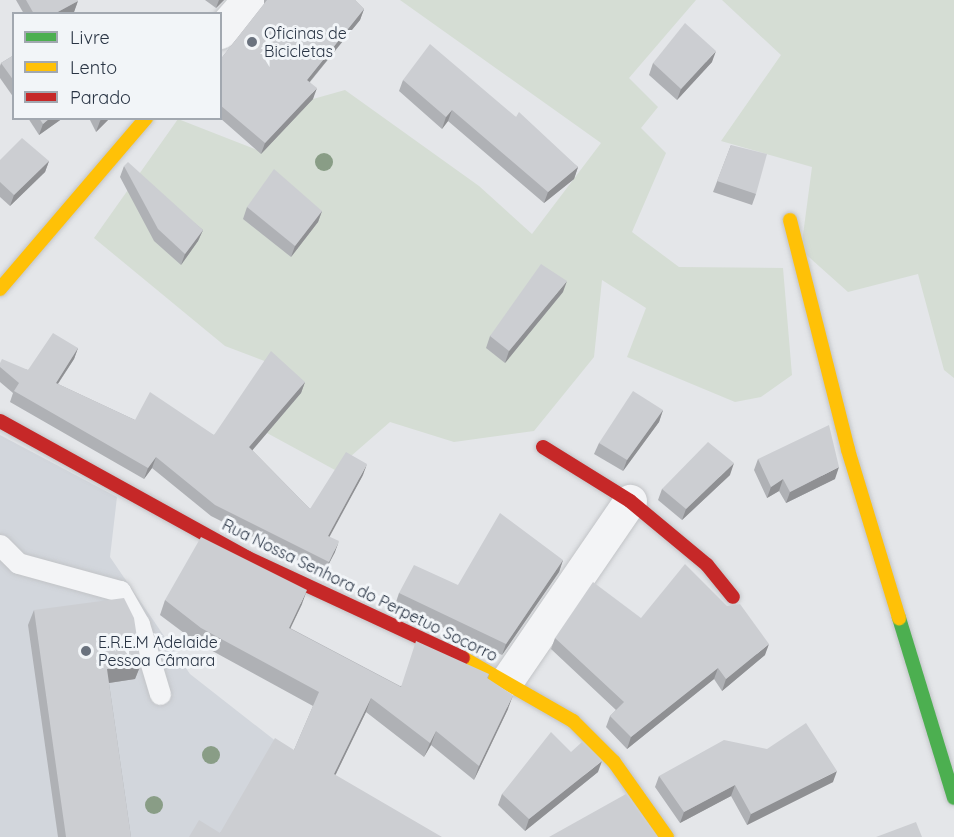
<!DOCTYPE html>
<html>
<head>
<meta charset="utf-8">
<style>
	body { margin:0 }
	#map { position:relative; width:954px; height:837px; overflow:hidden; background:#e4e6e9; font-family:Quicksand,sans-serif }
	div>[style] { position:absolute }
	[style*='--x'] { left:calc(var(--x)*1px); top:calc(var(--y)*1px); width:calc(var(--w)*1px); rotate:calc(var(--a)*1deg) }
	.built>* { inset:0; background:#d2d6dc }
	.green>* { inset:0; background:#d5ddd4 }
	.roads { filter:drop-shadow(0 0 2px #c2c4c7) drop-shadow(0 0 2px #c2c4c7) }
	.lane>* { height:21px; margin:-10.5px; padding:0 10.5px; transform-origin:10.5px; border-radius:10.5px; background:#f3f4f6 }
	.street>* { height:33px; margin:-16.5px; padding:0 16.5px; transform-origin:16.5px; border-radius:16.5px; background:#f3f4f6 }
	.fast>* { height:14px; margin:-7px; padding:0 7px; transform-origin:7px; border-radius:7px; background:#4caf50 }
	.slow>* { height:14px; margin:-7px; padding:0 7px; transform-origin:7px; border-radius:7px; background:#ffc107 }
	.jam>* { height:14px; margin:-7px; padding:0 7px; transform-origin:7px; border-radius:7px; background:#c62828 }
	.trees>* { width:18px; height:18px; margin:-9px; border-radius:50%; background:#899d86 }
	.wall>* { inset:0; background:#afb1b5 }
	.shaded-wall>* { inset:0; background:#8f9093 }
	.building>* { inset:0; background:#ccced2 }
	.dots>* { width:16px; height:16px; translate:-50% -50%; box-sizing:border-box; border:3px solid #f2f5f8; border-radius:50% }
	span { translate:-50% -50%; white-space:nowrap; text-align:center; line-height:1.15; -webkit-text-stroke:6px #f2f5f8; paint-order:stroke }
	.poi-label { font-size:16px; color:#293444 }
	.left { translate:0 -50%; text-align:left }
	.street-label { font-size:16px; color:#293444 }
	.legend { position:absolute; left:12px; top:12px; width:210px; height:108px; box-sizing:border-box; background:#f2f5f8; border:2px solid #a2a8b0; margin:0; padding:8px 10px; list-style:none; font-size:18px; color:#293444 }
	.legend li { display:flex; align-items:center; gap:12px; height:30px }
	.legend b { width:30px; border:2px solid #a2a8b0 }
</style>
</head>
<body>
<div id="map">
	<div class="built">
		<div style="clip-path:polygon(0 435px,117px 497px,110px 557px,190px 674px,305px 764px,424px 837px,0 837px)"></div>
	</div>
	<div class="green">
		<div style="clip-path:polygon(400px 0,696px 0,629px 78px,658px 107px,641px 128px,666px 153px,632px 232px,679px 267px,783px 268px,792px 375px,761px 397px,735px 402px,627px 357px,646px 308px,602px 280px,594px 357px,534px 431px,454px 442px,390px 422px,335px 470px,267px 433px,300px 394px,267px 362px,225px 346px,94px 238px,178px 119px,257px 150px,313px 99px,345px 90px,479px 186px,532px 234px,601px 143px)"></div>
		<div style="clip-path:polygon(722px 0,954px 0,954px 378px,944px 370px,918px 274px,848px 292px,801px 250px,812px 167px,721px 141px,781px 55px)"></div>
	</div>
	<div class="roads">
		<div class="lane">
			<div style="--x:0;--y:545;--w:25;--a:45"></div>
			<div style="--x:18;--y:563;--w:106;--a:15.4"></div>
			<div style="--x:120;--y:591;--w:38;--a:60"></div>
			<div style="--x:139;--y:624;--w:73;--a:73.3"></div>
		</div>
		<div class="street">
			<div style="--x:220;--y:32;--w:43;--a:-48.8"></div>
			<div style="--x:508;--y:679;--w:216;--a:-55.6"></div>
		</div>
		<div class="fast">
			<div style="--x:899;--y:618;--w:188;--a:73"></div>
		</div>
		<div class="slow">
			<div style="--x:790;--y:220;--w:237;--a:75.8"></div>
			<div style="--x:848;--y:450;--w:176;--a:73.1"></div>
			<div style="--x:0;--y:289;--w:225;--a:-49.5"></div>
			<div style="--x:463;--y:658;--w:127;--a:29.8"></div>
			<div style="--x:573;--y:721;--w:58;--a:45"></div>
			<div style="--x:614;--y:762;--w:92;--a:54.8"></div>
		</div>
		<div class="jam">
			<div style="--x:0;--y:421;--w:283;--a:28.9"></div>
			<div style="--x:248;--y:558;--w:237;--a:24.9"></div>
			<div style="--x:543;--y:447;--w:102;--a:31.8"></div>
			<div style="--x:630;--y:501;--w:100;--a:39.7"></div>
			<div style="--x:707;--y:565;--w:41;--a:50.9"></div>
		</div>
	</div>
	<div class="trees">
		<div style="left:324px;top:162px"></div>
		<div style="left:211px;top:755px"></div>
		<div style="left:154px;top:805px"></div>
	</div>
	<div class="wall">
		<div style="clip-path:polygon(16px 0,78px 0,74px 12px,71px 14px,24px 14px)"></div>
		<div style="clip-path:polygon(205px 0,224px 0,216px 8px)"></div>
		<div style="clip-path:polygon(264px 0,355px 0,364px 9px,360px 20px,310px 82px,313px 99px,261px 154px,220px 118px,220px 60px,264px 4px)"></div>
		<div style="clip-path:polygon(14px 55px,14px 98px,0 78px,0 66px,1px 63px)"></div>
		<div style="clip-path:polygon(712px 62px,677px 100px,649px 75px,653px 63px)"></div>
		<div style="clip-path:polygon(403px 80px,516px 117px,578px 167px,574px 179px,544px 203px,448px 121px,442px 129px,399px 91px)"></div>
		<div style="clip-path:polygon(28px 118px,63px 118px,39px 135px)"></div>
		<div style="clip-path:polygon(89px 118px,110px 118px,96px 132px)"></div>
		<div style="clip-path:polygon(731px 145px,756px 194px,752px 205px,713px 192px)"></div>
		<div style="clip-path:polygon(0 160px,49px 161px,45px 172px,10px 206px,0 197px)"></div>
		<div style="clip-path:polygon(124px 166px,203px 230px,198px 241px,181px 265px,154px 241px,120px 177px)"></div>
		<div style="clip-path:polygon(247px 207px,322px 211px,318px 222px,291px 257px,243px 219px)"></div>
		<div style="clip-path:polygon(563px 292px,505px 363px,486px 348px,490px 336px)"></div>
		<div style="clip-path:polygon(78px 348px,74px 359px,58px 384px,135px 420px,214px 435px,305px 382px,301px 393px,252px 450px,310px 509px,363px 475px,329px 536px,335px 552px,324px 573px,211px 516px,152px 468px,144px 479px,10px 402px,13px 393px,0 382px,0 363px,28px 370px)"></div>
		<div style="clip-path:polygon(663px 410px,659px 422px,623px 471px,594px 454px,599px 443px)"></div>
		<div style="clip-path:polygon(758px 459px,835px 479px,786px 503px,779px 491px,767px 498px,754px 470px)"></div>
		<div style="clip-path:polygon(730px 475px,682px 520px,658px 500px,662px 489px)"></div>
		<div style="clip-path:polygon(563px 560px,559px 572px,502px 655px,395px 605px,399px 593px,458px 585px)"></div>
		<div style="clip-path:polygon(165px 600px,302px 604px,290px 628px,400px 686px,489px 674px,488px 679px,508px 709px,474px 780px,431px 745px,424px 757px,366px 712px,336px 774px,220px 833px,294px 750px,313px 706px,196px 642px,160px 615px)"></div>
		<div style="clip-path:polygon(34px 610px,141px 664px,135px 679px,109px 683px,131px 837px,58px 837px,28px 625px)"></div>
		<div style="clip-path:polygon(555px 638px,765px 655px,722px 691px,714px 679px,627px 749px,606px 727px,610px 716px,616px 710px,551px 649px)"></div>
		<div style="clip-path:polygon(598px 772px,525px 831px,498px 805px,502px 794px)"></div>
		<div style="clip-path:polygon(659px 776px,833px 782px,747px 825px,731px 796px,680px 823px,655px 787px)"></div>
	</div>
	<div class="shaded-wall">
		<div style="clip-path:polygon(219px 0,224px 0,216px 8px)"></div>
		<div style="clip-path:polygon(78px 1px,74px 12px,71px 14px,54px 14px)"></div>
		<div style="clip-path:polygon(364px 9px,360px 20px,302px 91px,307px 80px)"></div>
		<div style="clip-path:polygon(716px 51px,712px 62px,677px 100px,681px 89px)"></div>
		<div style="clip-path:polygon(317px 88px,313px 99px,261px 154px,265px 143px)"></div>
		<div style="clip-path:polygon(452px 110px,448px 121px,442px 129px,446px 117px)"></div>
		<div style="clip-path:polygon(50px 118px,63px 118px,39px 135px,43px 124px)"></div>
		<div style="clip-path:polygon(102px 118px,110px 118px,96px 132px,100px 121px)"></div>
		<div style="clip-path:polygon(49px 161px,45px 172px,10px 206px,14px 195px)"></div>
		<div style="clip-path:polygon(578px 167px,574px 179px,544px 203px,548px 192px)"></div>
		<div style="clip-path:polygon(322px 211px,318px 222px,291px 257px,295px 246px)"></div>
		<div style="clip-path:polygon(203px 230px,198px 241px,181px 265px,185px 254px)"></div>
		<div style="clip-path:polygon(567px 281px,563px 292px,505px 363px,509px 351px)"></div>
		<div style="clip-path:polygon(78px 348px,74px 359px,51px 394px,56px 383px)"></div>
		<div style="clip-path:polygon(305px 382px,301px 393px,245px 459px,249px 447px)"></div>
		<div style="clip-path:polygon(663px 410px,659px 422px,623px 471px,627px 460px)"></div>
		<div style="clip-path:polygon(156px 457px,152px 468px,144px 479px,148px 468px)"></div>
		<div style="clip-path:polygon(734px 463px,730px 475px,682px 520px,686px 509px)"></div>
		<div style="clip-path:polygon(367px 464px,363px 475px,324px 547px,328px 536px)"></div>
		<div style="clip-path:polygon(839px 467px,835px 479px,786px 503px,790px 492px)"></div>
		<div style="clip-path:polygon(783px 479px,779px 491px,767px 498px,771px 487px)"></div>
		<div style="clip-path:polygon(339px 541px,335px 552px,324px 573px,329px 562px)"></div>
		<div style="clip-path:polygon(563px 560px,559px 572px,502px 655px,506px 644px)"></div>
		<div style="clip-path:polygon(307px 590px,302px 604px,284px 642px,289px 628px)"></div>
		<div style="clip-path:polygon(769px 644px,765px 655px,722px 691px,726px 679px)"></div>
		<div style="clip-path:polygon(141px 664px,135px 679px,102px 684px,107px 669px)"></div>
		<div style="clip-path:polygon(718px 668px,714px 679px,627px 749px,631px 737px)"></div>
		<div style="clip-path:polygon(513px 695px,508px 709px,474px 780px,479px 766px)"></div>
		<div style="clip-path:polygon(371px 698px,366px 712px,329px 788px,334px 774px)"></div>
		<div style="clip-path:polygon(436px 731px,431px 745px,424px 757px,430px 743px)"></div>
		<div style="clip-path:polygon(602px 761px,598px 772px,525px 831px,529px 819px)"></div>
		<div style="clip-path:polygon(837px 771px,833px 782px,747px 825px,751px 814px)"></div>
		<div style="clip-path:polygon(735px 785px,731px 796px,680px 823px,684px 812px)"></div>
	</div>
	<div class="building">
		<div style="clip-path:polygon(26px 0,78px 0,78px 1px,54px 14px,34px 14px)"></div>
		<div style="clip-path:polygon(267px 0,355px 0,364px 9px,307px 80px,317px 88px,265px 143px,220px 105px,220px 60px)"></div>
		<div style="clip-path:polygon(685px 23px,716px 51px,681px 89px,653px 63px)"></div>
		<div style="clip-path:polygon(430px 44px,516px 117px,519px 112px,578px 167px,548px 192px,452px 110px,446px 117px,403px 80px)"></div>
		<div style="clip-path:polygon(14px 55px,14px 81px,1px 63px)"></div>
		<div style="clip-path:polygon(39px 118px,50px 118px,43px 124px)"></div>
		<div style="clip-path:polygon(22px 138px,49px 161px,14px 195px,0 182px,0 160px)"></div>
		<div style="clip-path:polygon(731px 145px,767px 154px,756px 194px,717px 181px)"></div>
		<div style="clip-path:polygon(128px 162px,203px 230px,185px 254px,158px 229px,124px 166px)"></div>
		<div style="clip-path:polygon(274px 169px,322px 211px,295px 246px,247px 207px)"></div>
		<div style="clip-path:polygon(541px 264px,567px 281px,509px 351px,490px 336px)"></div>
		<div style="clip-path:polygon(53px 333px,78px 348px,56px 383px,135px 420px,150px 392px,214px 435px,271px 351px,305px 382px,249px 447px,310px 509px,346px 452px,367px 464px,328px 536px,339px 541px,329px 562px,215px 505px,156px 457px,148px 468px,14px 391px,19px 383px,0 367px,0 363px,2px 359px,28px 370px)"></div>
		<div style="clip-path:polygon(633px 391px,663px 410px,627px 460px,599px 443px)"></div>
		<div style="clip-path:polygon(829px 425px,839px 467px,790px 492px,783px 479px,771px 487px,758px 459px)"></div>
		<div style="clip-path:polygon(708px 442px,734px 463px,686px 509px,662px 489px)"></div>
		<div style="clip-path:polygon(500px 513px,563px 560px,506px 644px,399px 593px,414px 565px,458px 585px)"></div>
		<div style="clip-path:polygon(201px 537px,307px 590px,289px 628px,401px 687px,416px 641px,489px 674px,487px 678px,513px 695px,479px 766px,436px 731px,430px 743px,371px 698px,334px 774px,442px 837px,189px 837px,199px 820px,220px 833px,275px 738px,294px 750px,319px 692px,201px 628px,165px 600px)"></div>
		<div style="clip-path:polygon(685px 564px,727px 606px,740px 604px,769px 644px,726px 679px,718px 668px,631px 737px,610px 716px,624px 702px,555px 638px,593px 582px,641px 618px)"></div>
		<div style="clip-path:polygon(124px 598px,134px 618px,141px 664px,107px 669px,131px 837px,66px 837px,34px 610px)"></div>
		<div style="clip-path:polygon(806px 723px,837px 771px,751px 814px,735px 785px,684px 812px,659px 776px,724px 740px,767px 749px)"></div>
		<div style="clip-path:polygon(551px 732px,571px 752px,582px 742px,602px 761px,529px 819px,502px 794px)"></div>
		<div style="clip-path:polygon(626px 794px,657px 837px,549px 837px)"></div>
		<div style="clip-path:polygon(916px 822px,922px 837px,876px 837px)"></div>
	</div>
	<div class="dots">
		<div style="left:252px;top:42px;background:#6a727e"></div>
		<div style="left:86px;top:651px;background:#6a727e"></div>
	</div>
	<div class="poi-label">
		<span class="left" style="left:264px;top:42px">Oficinas de<br>Bicicletas</span>
		<span class="left" style="left:98px;top:651px">E.R.E.M Adelaide<br>Pessoa Câmara</span>
	</div>
	<div class="street-label">
		<span style="left:360px;top:590px;rotate:26deg">Rua Nossa Senhora do Perpetuo Socorro</span>
	</div>
	<ul class="legend">
	<li><b style="height:8px;background:#4caf50"></b>Livre</li>
	<li><b style="height:8px;background:#ffc107"></b>Lento</li>
	<li><b style="height:8px;background:#c62828"></b>Parado</li>
	</ul>
</div>
</body>
</html>
